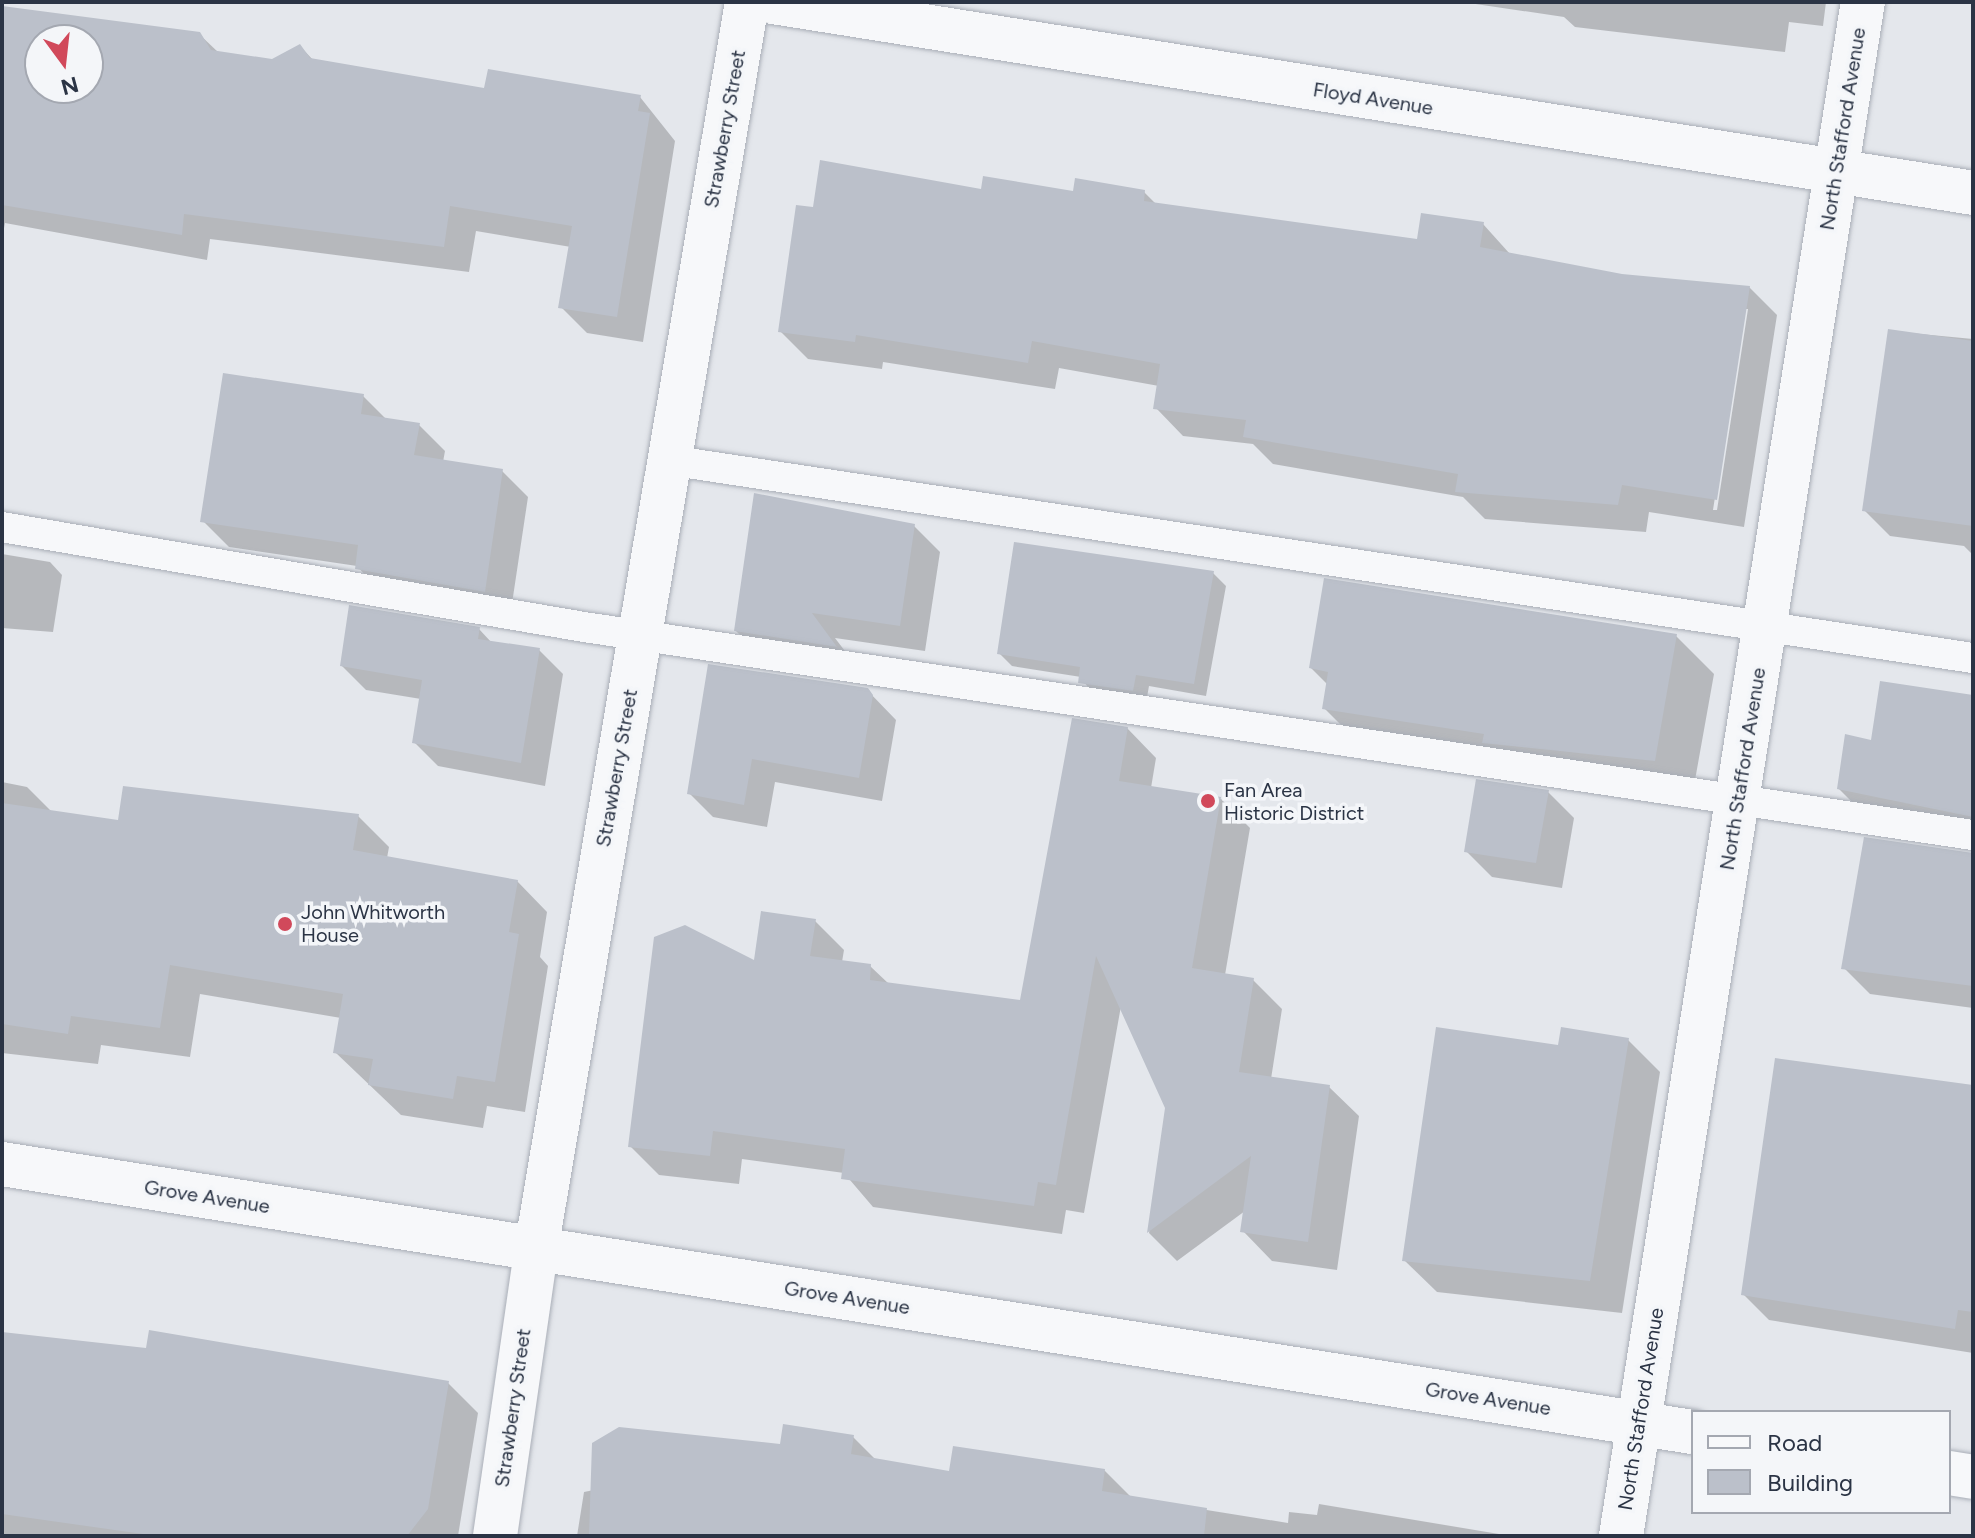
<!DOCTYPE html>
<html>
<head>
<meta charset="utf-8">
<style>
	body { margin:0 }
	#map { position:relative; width:1975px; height:1538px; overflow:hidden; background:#e4e7ec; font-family:Figtree,sans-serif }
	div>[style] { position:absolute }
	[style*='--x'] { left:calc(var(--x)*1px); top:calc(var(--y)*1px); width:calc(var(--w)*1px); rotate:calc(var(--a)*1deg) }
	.shadow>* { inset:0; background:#0003 }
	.building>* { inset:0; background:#bbc0ca }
	.roads { filter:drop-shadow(0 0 2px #a9aeb7) drop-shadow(0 0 2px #a9aeb7) }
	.service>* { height:30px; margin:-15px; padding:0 15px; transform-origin:15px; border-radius:15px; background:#f7f8fa }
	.minor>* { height:44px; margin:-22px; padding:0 22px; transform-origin:22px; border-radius:22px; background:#f7f8fa }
	.tertiary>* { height:44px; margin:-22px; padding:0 22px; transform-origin:22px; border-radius:22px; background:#f7f8fa }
	.dots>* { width:22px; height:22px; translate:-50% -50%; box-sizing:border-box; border:4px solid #f4f6f9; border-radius:50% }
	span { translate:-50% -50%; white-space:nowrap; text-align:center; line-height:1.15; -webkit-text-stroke:7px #f4f6f9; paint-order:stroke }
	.street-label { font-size:20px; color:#2b3445 }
	.poi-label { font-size:20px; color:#2b3445 }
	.left { translate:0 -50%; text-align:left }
	.frame { position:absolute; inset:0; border:4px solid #2b3445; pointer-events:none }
	.legend { position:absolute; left:1691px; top:1410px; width:260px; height:104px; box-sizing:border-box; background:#f4f6f9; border:2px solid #a4a8b1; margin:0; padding:10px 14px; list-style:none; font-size:24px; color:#2b3445 }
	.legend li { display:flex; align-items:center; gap:16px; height:40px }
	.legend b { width:40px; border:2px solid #a4a8b1 }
	.north { position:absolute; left:24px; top:24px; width:80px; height:80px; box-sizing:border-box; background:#f4f6f9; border:2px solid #a4a8b1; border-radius:50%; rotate:165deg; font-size:22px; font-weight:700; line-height:32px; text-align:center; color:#2b3445 }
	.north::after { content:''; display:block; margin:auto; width:28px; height:36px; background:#d1495b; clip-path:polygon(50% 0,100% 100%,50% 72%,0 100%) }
</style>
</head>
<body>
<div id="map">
	<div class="shadow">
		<div style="clip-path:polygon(1462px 2px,1826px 2px,1823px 26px,1789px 22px,1785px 52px,1575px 27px,1564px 17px)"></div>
		<div style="clip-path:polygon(evenodd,2px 8px,199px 34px,219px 53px,273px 61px,300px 46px,314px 61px,486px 90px,640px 97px,675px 141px,643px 342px,587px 333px,561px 307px,571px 247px,476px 231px,469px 272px,210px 239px,207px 260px,5px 223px,2px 239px,2px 8px,40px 40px,88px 40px,88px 88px,40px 88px,40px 40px)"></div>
		<div style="clip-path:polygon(evenodd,982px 192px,1144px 192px,1157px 205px,1419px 242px,1483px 224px,1510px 254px,1621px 276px,1749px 287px,1777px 315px,1744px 527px,1649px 512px,1646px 532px,1485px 519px,1463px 497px,1273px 464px,1253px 444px,1183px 436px,1156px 408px,1159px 386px,1059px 368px,1055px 389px,883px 362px,882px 369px,808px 359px,780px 331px,815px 209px,982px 192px,1744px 309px,1748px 309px,1717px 510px,1713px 510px,1744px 309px)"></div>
		<div style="clip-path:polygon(1889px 331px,1973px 339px,1973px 555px,1964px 546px,1890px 536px,1864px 510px)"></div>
		<div style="clip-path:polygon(363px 396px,387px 420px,419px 425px,445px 451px,443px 462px,502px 471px,528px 497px,510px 617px,383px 595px,357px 566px,229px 547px,203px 521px)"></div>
		<div style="clip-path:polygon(914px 526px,940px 552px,925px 651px,835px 638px,860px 671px,762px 657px,736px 631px)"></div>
		<div style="clip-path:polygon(2px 554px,50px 562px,62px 575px,53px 632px,2px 628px)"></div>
		<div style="clip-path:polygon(1213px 573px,1226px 586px,1206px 696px,1149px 686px,1146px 703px,1093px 695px,1081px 677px,1012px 666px,999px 653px)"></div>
		<div style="clip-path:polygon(479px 629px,492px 643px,539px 650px,563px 674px,545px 786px,438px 766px,414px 742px,421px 699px,366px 690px,342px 666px)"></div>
		<div style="clip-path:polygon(1676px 636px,1714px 674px,1692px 797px,1362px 746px,1324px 708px,1328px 685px,1311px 668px)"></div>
		<div style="clip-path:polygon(867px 690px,896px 720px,882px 801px,775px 782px,767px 827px,713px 817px,689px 793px)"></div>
		<div style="clip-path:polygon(1973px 697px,1973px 836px,1865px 815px,1839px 789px,1873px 743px)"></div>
		<div style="clip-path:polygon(1127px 728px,1156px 758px,1151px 788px,1221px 799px,1250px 828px,1225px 975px,1253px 980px,1282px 1009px,1271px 1079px,1329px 1087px,1359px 1116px,1337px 1270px,1272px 1261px,1243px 1231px,1245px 1211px,1177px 1261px,1149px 1233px,1167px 1108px,1121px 1006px,1084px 1213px,1066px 1210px,1062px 1234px,873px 1207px,844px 1173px,742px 1159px,739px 1184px,659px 1175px,630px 1146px,756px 963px,815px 921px,844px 950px,842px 962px,870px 966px,889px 984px,1021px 1002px)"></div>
		<div style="clip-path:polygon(2px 782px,27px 787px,52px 812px,120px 822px,358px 816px,389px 847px,387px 858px,517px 881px,547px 912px,540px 957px,548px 966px,525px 1112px,487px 1106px,483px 1128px,401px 1115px,336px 1053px,341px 1018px,200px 994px,190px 1057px,101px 1045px,98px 1064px,2px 1053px)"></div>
		<div style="clip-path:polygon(1548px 792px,1574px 818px,1562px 888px,1492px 877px,1466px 851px)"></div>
		<div style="clip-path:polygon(1973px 854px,1973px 1008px,1870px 994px,1844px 968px)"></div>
		<div style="clip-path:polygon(1628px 1040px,1660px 1072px,1622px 1313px,1437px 1292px,1404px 1260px,1560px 1048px)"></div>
		<div style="clip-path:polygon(1973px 1086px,1973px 1353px,1769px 1320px,1743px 1294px)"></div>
		<div style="clip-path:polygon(2px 1334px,448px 1383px,478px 1413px,458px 1536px,2px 1536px)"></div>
		<div style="clip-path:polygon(853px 1437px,876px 1460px,950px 1473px,1104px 1470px,1132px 1498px,1288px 1523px,1289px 1512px,1317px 1515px,1319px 1504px,1511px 1536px,577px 1536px,584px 1492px)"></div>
	</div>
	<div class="building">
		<div style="clip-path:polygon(evenodd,2px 6px,200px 32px,211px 50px,272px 59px,300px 44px,310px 58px,484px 88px,488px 69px,641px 95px,638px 111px,650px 113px,617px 317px,558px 308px,572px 226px,450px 206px,444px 247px,184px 214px,182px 235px,2px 205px,2px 6px,40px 40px,88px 40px,88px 88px,40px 88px,40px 40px)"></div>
		<div style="clip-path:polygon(820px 160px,981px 189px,983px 176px,1073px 191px,1075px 178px,1145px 190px,1144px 201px,1417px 239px,1421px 213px,1484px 222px,1480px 247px,1622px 274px,1750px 286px,1717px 500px,1622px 485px,1618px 505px,1455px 492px,1458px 474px,1243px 437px,1246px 420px,1153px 409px,1160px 364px,1032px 341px,1028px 363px,856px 335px,855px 342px,778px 332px,796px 205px,813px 207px)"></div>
		<div style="clip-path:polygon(1888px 329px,1973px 341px,1973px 526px,1862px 511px)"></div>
		<div style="clip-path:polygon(223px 373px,364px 394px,361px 414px,420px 423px,414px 455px,503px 469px,485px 592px,355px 569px,358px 545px,200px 522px)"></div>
		<div style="clip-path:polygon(754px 493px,915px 524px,900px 626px,812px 613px,837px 647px,734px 631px)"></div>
		<div style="clip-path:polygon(1014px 542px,1214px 571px,1194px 684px,1136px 675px,1133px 691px,1078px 683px,1080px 667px,997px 654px)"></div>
		<div style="clip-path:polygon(1324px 578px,1677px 634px,1655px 761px,1482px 743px,1484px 734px,1322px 709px,1328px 672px,1309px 668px)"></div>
		<div style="clip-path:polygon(349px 605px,480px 627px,478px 639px,540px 648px,521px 763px,412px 743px,422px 680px,340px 666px)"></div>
		<div style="clip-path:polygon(708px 664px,868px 688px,873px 695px,859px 778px,752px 759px,744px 805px,687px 794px)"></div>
		<div style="clip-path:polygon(1880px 681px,1973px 695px,1973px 817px,1837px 789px,1845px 734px,1871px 740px)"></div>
		<div style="clip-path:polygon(1072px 718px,1128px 727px,1119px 781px,1221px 797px,1192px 968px,1254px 978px,1239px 1072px,1330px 1085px,1308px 1242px,1240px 1232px,1251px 1156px,1147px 1233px,1165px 1108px,1096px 956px,1056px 1185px,1038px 1182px,1034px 1206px,841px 1179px,845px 1149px,713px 1131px,710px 1156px,628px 1147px,654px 937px,685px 925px,754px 960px,761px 911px,816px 919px,810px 956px,871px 964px,870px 980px,1020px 1000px)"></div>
		<div style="clip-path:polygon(1476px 779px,1549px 790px,1536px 863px,1464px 852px)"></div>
		<div style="clip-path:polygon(123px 786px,359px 814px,353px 850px,518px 880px,509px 932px,519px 934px,495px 1082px,457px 1076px,453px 1099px,368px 1085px,373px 1059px,333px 1053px,343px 994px,170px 965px,160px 1028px,71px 1016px,68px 1034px,2px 1024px,2px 803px,118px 820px)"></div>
		<div style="clip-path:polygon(1864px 837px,1973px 853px,1973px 986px,1841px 969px)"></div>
		<div style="clip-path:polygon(1436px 1027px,1558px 1045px,1561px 1027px,1629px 1038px,1590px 1281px,1402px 1261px)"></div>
		<div style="clip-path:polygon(1775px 1058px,1973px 1085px,1973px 1312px,1958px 1310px,1955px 1329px,1741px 1295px)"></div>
		<div style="clip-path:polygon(149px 1330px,449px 1381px,428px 1509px,407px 1536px,157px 1536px,2px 1514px,2px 1332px,146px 1348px)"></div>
		<div style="clip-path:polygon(783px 1424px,854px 1435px,851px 1454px,949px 1471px,953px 1446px,1105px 1469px,1102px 1491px,1207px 1508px,1204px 1536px,589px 1536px,592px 1443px,619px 1427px,780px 1444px)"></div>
	</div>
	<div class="roads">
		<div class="service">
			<div style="--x:668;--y:460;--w:1320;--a:8.63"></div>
			<div style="--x:2;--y:527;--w:591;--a:9.75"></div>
			<div style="--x:584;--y:627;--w:1404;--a:8.52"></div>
		</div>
		<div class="minor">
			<div style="--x:773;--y:2;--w:1215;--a:9.04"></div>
			<div style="--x:495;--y:1536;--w:289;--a:-81.8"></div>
			<div style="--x:536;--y:1250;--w:1266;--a:-80.4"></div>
			<div style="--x:1621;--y:1536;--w:1553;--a:-81.04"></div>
		</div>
		<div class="tertiary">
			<div style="--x:2;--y:1164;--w:1712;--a:9.01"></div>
			<div style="--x:1949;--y:1473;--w:24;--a:9"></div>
		</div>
	</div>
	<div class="dots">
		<div style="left:1208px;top:801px;background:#d1495b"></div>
		<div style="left:285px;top:924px;background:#d1495b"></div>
	</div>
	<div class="street-label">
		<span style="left:1373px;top:99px;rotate:9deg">Floyd Avenue</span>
		<span style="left:725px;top:129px;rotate:-80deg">Strawberry Street</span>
		<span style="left:1843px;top:129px;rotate:-81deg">North Stafford Avenue</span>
		<span style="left:617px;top:768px;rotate:-80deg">Strawberry Street</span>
		<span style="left:1743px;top:769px;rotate:-81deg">North Stafford Avenue</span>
		<span style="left:207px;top:1197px;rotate:9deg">Grove Avenue</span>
		<span style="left:847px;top:1298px;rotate:9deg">Grove Avenue</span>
		<span style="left:1488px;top:1399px;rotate:9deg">Grove Avenue</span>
		<span style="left:513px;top:1408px;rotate:-82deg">Strawberry Street</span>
		<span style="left:1641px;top:1409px;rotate:-81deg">North Stafford Avenue</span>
	</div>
	<div class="poi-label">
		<span class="left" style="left:1224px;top:802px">Fan Area<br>Historic District</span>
		<span class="left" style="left:301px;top:924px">John Whitworth<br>House</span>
	</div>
	<div class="frame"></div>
	<ul class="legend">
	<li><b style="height:10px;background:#f7f8fa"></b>Road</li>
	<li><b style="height:22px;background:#bbc0ca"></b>Building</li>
	</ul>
	<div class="north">N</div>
</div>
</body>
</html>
